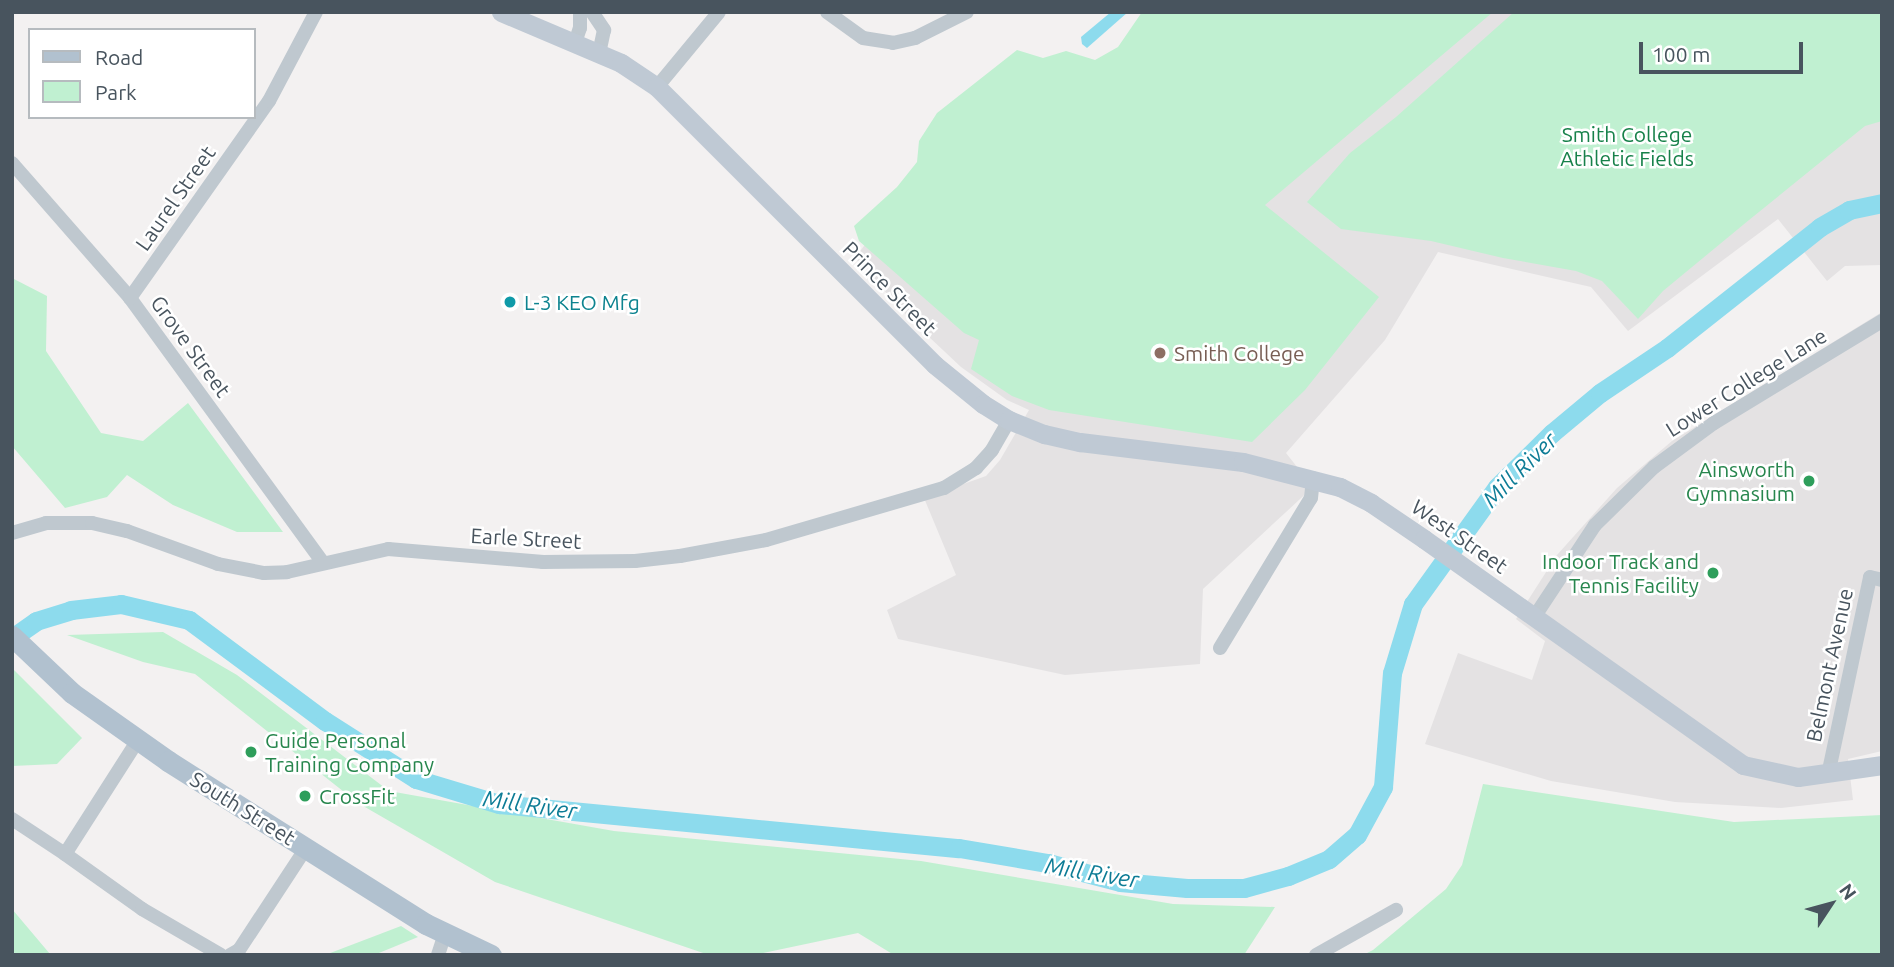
<!DOCTYPE html>
<html>
<head>
<meta charset="utf-8">
<style>
	body { margin:0 }
	#map { position:relative; width:1894px; height:967px; overflow:hidden; background:#f3f1f1; font-family:Ubuntu,sans-serif }
	div>[style] { position:absolute }
	[style*='--x'] { left:calc(var(--x)*1px); top:calc(var(--y)*1px); width:calc(var(--w)*1px); rotate:calc(var(--a)*1deg) }
	.education>* { inset:0; background:#e4e2e3 }
	.green>* { inset:0; background:#c0f0d1 }
	.water>* { inset:0; background:#8ddbed }
	.river>* { height:19px; margin:-9.5px; padding:0 9.5px; transform-origin:9.5px; border-radius:9.5px; background:#8ddbed }
	.street>* { height:14px; margin:-7px; padding:0 7px; transform-origin:7px; border-radius:7px; background:#bfc8cf }
	.secondary>* { height:19px; margin:-9.5px; padding:0 9.5px; transform-origin:9.5px; border-radius:9.5px; background:#bfc9d4 }
	.primary>* { height:21px; margin:-10.5px; padding:0 10.5px; transform-origin:10.5px; border-radius:10.5px; background:#b1c1cf }
	.dots>* { width:19px; height:19px; translate:-50% -50%; box-sizing:border-box; border:4px solid #fff; border-radius:50% }
	span { translate:-50% -50%; white-space:nowrap; text-align:center; line-height:1.15; -webkit-text-stroke:5px #fff; paint-order:stroke }
	.park-label { font-size:21px; color:#17814a }
	.street-label { font-size:21px; color:#48545e }
	.culture-label { font-size:21px; color:#0d838f }
	.left { translate:0 -50%; text-align:left }
	.education-label { font-size:21px; color:#785e54 }
	.leisure-label { font-size:21px; color:#27864d }
	.right { translate:-100% -50%; text-align:right }
	.water-label { font-size:23px; color:#0d7c96; font-style:italic }
	.frame { position:absolute; inset:0; border:14px solid #48545e; pointer-events:none }
	.legend { position:absolute; left:28px; top:28px; width:228px; height:91px; box-sizing:border-box; background:#fff; border:2px solid #b6bbbf; margin:0; padding:9px 12px; list-style:none; font-size:21px; color:#48545e }
	.legend li { display:flex; align-items:center; gap:14px; height:35px }
	.legend b { width:35px; border:2px solid #b6bbbf }
	.north { position:absolute; left:1796px; top:869px; width:70px; height:70px; -webkit-text-stroke:5px #fff; paint-order:stroke; rotate:54deg; font-size:19px; font-weight:700; line-height:28px; text-align:center; color:#48545e }
	.north::after { content:''; display:block; margin:auto; width:24px; height:32px; background:#48545e; clip-path:polygon(50% 0,100% 100%,50% 72%,0 100%) }
	.scale { position:absolute; left:1639px; top:42px; width:164px; height:32px; box-sizing:border-box; border:4px solid #48545e; border-top:0; padding-left:9px; font-size:21px; line-height:24px; white-space:nowrap; color:#48545e; -webkit-text-stroke:5px #fff; paint-order:stroke }
</style>
</head>
<body>
<div id="map">
	<div class="education">
		<div style="clip-path:polygon(1293px 12px,1882px 12px,1882px 265px,1845px 266px,1827px 281px,1778px 219px,1628px 331px,1591px 287px,1438px 252px,1385px 340px,1286px 453px,1313px 487px,1203px 589px,1200px 664px,1065px 675px,898px 639px,887px 610px,956px 575px,924px 498px,986px 476px,1000px 460px,1029px 410px,1007px 400px,961px 367px,911px 320px,855px 258px,987px 81px,1021px 82px)"></div>
		<div style="clip-path:polygon(1882px 312px,1882px 751px,1848px 759px,1853px 800px,1781px 808px,1675px 802px,1551px 781px,1425px 744px,1458px 653px,1532px 680px,1545px 641px,1516px 619px,1557px 555px,1617px 488px,1672px 441px)"></div>
	</div>
	<div class="green">
		<div style="clip-path:polygon(1142px 12px,1493px 12px,1265px 205px,1379px 297px,1305px 390px,1252px 442px,1049px 410px,1012px 396px,971px 369px,979px 340px,964px 333px,859px 241px,854px 226px,897px 187px,917px 162px,919px 141px,937px 113px,1017px 50px,1043px 58px,1066px 51px,1095px 60px,1118px 47px)"></div>
		<div style="clip-path:polygon(1514px 12px,1882px 12px,1882px 121px,1865px 126px,1749px 220px,1663px 291px,1638px 319px,1602px 281px,1576px 271px,1503px 258px,1431px 241px,1341px 229px,1307px 202px,1350px 153px,1396px 117px)"></div>
		<div style="clip-path:polygon(12px 278px,47px 296px,46px 351px,101px 433px,143px 441px,188px 403px,283px 532px,237px 532px,173px 505px,127px 475px,107px 497px,65px 508px,12px 446px)"></div>
		<div style="clip-path:polygon(163px 632px,237px 675px,389px 791px,614px 831px,921px 861px,1173px 904px,1275px 907px,1244px 955px,894px 955px,858px 933px,754px 955px,709px 955px,495px 882px,358px 803px,195px 674px,143px 662px,67px 635px)"></div>
		<div style="clip-path:polygon(12px 668px,82px 738px,57px 764px,12px 766px)"></div>
		<div style="clip-path:polygon(1483px 784px,1734px 822px,1882px 815px,1882px 955px,1363px 955px,1373px 950px,1446px 889px,1462px 865px)"></div>
		<div style="clip-path:polygon(12px 909px,50px 954px,51px 955px,12px 955px)"></div>
		<div style="clip-path:polygon(401px 926px,418px 937px,374px 955px,325px 955px)"></div>
	</div>
	<div class="water">
		<div style="clip-path:polygon(1111px 12px,1128px 12px,1087px 48px,1082px 44px,1081px 37px)"></div>
	</div>
	<div class="river">
		<div style="--x:12;--y:638;--w:29;--a:-35"></div>
		<div style="--x:36;--y:621;--w:37;--a:-17"></div>
		<div style="--x:71;--y:610;--w:50;--a:-6.8"></div>
		<div style="--x:121;--y:604;--w:70;--a:13.2"></div>
		<div style="--x:189;--y:620;--w:169;--a:36.6"></div>
		<div style="--x:325;--y:721;--w:108;--a:32.5"></div>
		<div style="--x:416;--y:779;--w:87;--a:16.8"></div>
		<div style="--x:499;--y:804;--w:462;--a:5.5"></div>
		<div style="--x:959;--y:848;--w:90;--a:9.6"></div>
		<div style="--x:1048;--y:863;--w:74;--a:14.8"></div>
		<div style="--x:1120;--y:882;--w:67;--a:5.1"></div>
		<div style="--x:1187;--y:888;--w:57;--a:0"></div>
		<div style="--x:1244;--y:888;--w:46;--a:-15.3"></div>
		<div style="--x:1288;--y:876;--w:44;--a:-22.5"></div>
		<div style="--x:1329;--y:859;--w:37;--a:-41"></div>
		<div style="--x:1357;--y:835;--w:55;--a:-61.6"></div>
		<div style="--x:1383;--y:787;--w:114;--a:-85.5"></div>
		<div style="--x:1392;--y:673;--w:72;--a:-73.1"></div>
		<div style="--x:1413;--y:604;--w:144;--a:-54.3"></div>
		<div style="--x:1497;--y:487;--w:77;--a:-44.5"></div>
		<div style="--x:1552;--y:433;--w:62;--a:-39.8"></div>
		<div style="--x:1600;--y:393;--w:81;--a:-33.9"></div>
		<div style="--x:1667;--y:348;--w:195;--a:-38.3"></div>
		<div style="--x:1820;--y:227;--w:34;--a:-30"></div>
		<div style="--x:1849;--y:210;--w:34;--a:-12"></div>
	</div>
	<div class="street">
		<div style="--x:592;--y:12;--w:22;--a:56"></div>
		<div style="--x:604;--y:30;--w:24;--a:102"></div>
		<div style="--x:827;--y:12;--w:44;--a:35.8"></div>
		<div style="--x:863;--y:38;--w:30;--a:9"></div>
		<div style="--x:893;--y:43;--w:23;--a:-13"></div>
		<div style="--x:915;--y:38;--w:58;--a:-26.6"></div>
		<div style="--x:575;--y:43;--w:16;--a:-72"></div>
		<div style="--x:580;--y:28;--w:16;--a:-90"></div>
		<div style="--x:657;--y:87;--w:97;--a:-50.4"></div>
		<div style="--x:12;--y:163;--w:179;--a:48.8"></div>
		<div style="--x:130;--y:298;--w:328;--a:53.9"></div>
		<div style="--x:130;--y:298;--w:241;--a:-54.8"></div>
		<div style="--x:269;--y:101;--w:101;--a:-62.2"></div>
		<div style="--x:12;--y:533;--w:35;--a:-16"></div>
		<div style="--x:46;--y:523;--w:46;--a:0"></div>
		<div style="--x:92;--y:523;--w:36;--a:13"></div>
		<div style="--x:127;--y:531;--w:97;--a:19.9"></div>
		<div style="--x:218;--y:564;--w:47;--a:11.1"></div>
		<div style="--x:264;--y:573;--w:23;--a:-2"></div>
		<div style="--x:287;--y:572;--w:104;--a:-12.8"></div>
		<div style="--x:388;--y:549;--w:156;--a:4.8"></div>
		<div style="--x:543;--y:562;--w:92;--a:-0.6"></div>
		<div style="--x:635;--y:561;--w:45;--a:-6.3"></div>
		<div style="--x:680;--y:556;--w:87;--a:-10.5"></div>
		<div style="--x:766;--y:540;--w:185;--a:-16.3"></div>
		<div style="--x:944;--y:488;--w:38;--a:-32"></div>
		<div style="--x:976;--y:468;--w:24;--a:-48"></div>
		<div style="--x:992;--y:450;--w:34;--a:-60"></div>
		<div style="--x:1535;--y:616;--w:109;--a:-56.6"></div>
		<div style="--x:1595;--y:525;--w:83;--a:-44.5"></div>
		<div style="--x:1654;--y:467;--w:74;--a:-36.3"></div>
		<div style="--x:1714;--y:423;--w:197;--a:-31.3"></div>
		<div style="--x:1220;--y:648;--w:175;--a:-58.8"></div>
		<div style="--x:1311;--y:498;--w:20;--a:-84"></div>
		<div style="--x:138;--y:740;--w:135;--a:122.6"></div>
		<div style="--x:65;--y:854;--w:95;--a:35.5"></div>
		<div style="--x:142;--y:909;--w:91;--a:30.2"></div>
		<div style="--x:1828;--y:775;--w:202;--a:-78"></div>
		<div style="--x:1870;--y:577;--w:12;--a:14"></div>
		<div style="--x:12;--y:819;--w:64;--a:33.4"></div>
		<div style="--x:230;--y:955;--w:10;--a:-29"></div>
		<div style="--x:239;--y:950;--w:122;--a:-56.7"></div>
		<div style="--x:438;--y:955;--w:22;--a:-72"></div>
		<div style="--x:1316;--y:955;--w:92;--a:-29.4"></div>
	</div>
	<div class="secondary">
		<div style="--x:501;--y:12;--w:130;--a:23"></div>
		<div style="--x:621;--y:63;--w:43;--a:33.7"></div>
		<div style="--x:657;--y:87;--w:393;--a:45"></div>
		<div style="--x:935;--y:365;--w:62;--a:39.1"></div>
		<div style="--x:983;--y:404;--w:31;--a:32"></div>
		<div style="--x:1009;--y:420;--w:38;--a:22"></div>
		<div style="--x:1044;--y:434;--w:37;--a:13"></div>
		<div style="--x:1080;--y:442;--w:164;--a:7"></div>
		<div style="--x:1243;--y:462;--w:100;--a:14.5"></div>
		<div style="--x:1340;--y:487;--w:35;--a:27"></div>
		<div style="--x:1371;--y:503;--w:64;--a:34.2"></div>
		<div style="--x:1424;--y:539;--w:391;--a:35.3"></div>
		<div style="--x:1743;--y:765;--w:56;--a:12.3"></div>
		<div style="--x:1798;--y:777;--w:85;--a:-8.1"></div>
	</div>
	<div class="primary">
		<div style="--x:12;--y:636;--w:83;--a:43.5"></div>
		<div style="--x:72;--y:693;--w:118;--a:35.3"></div>
		<div style="--x:168;--y:761;--w:305;--a:32.3"></div>
		<div style="--x:426;--y:924;--w:72;--a:25.5"></div>
	</div>
	<div class="dots">
		<div style="left:510px;top:302px;background:#0f9aa8"></div>
		<div style="left:1160px;top:353px;background:#8d6e63"></div>
		<div style="left:1809px;top:481px;background:#2e9e5b"></div>
		<div style="left:1713px;top:573px;background:#2e9e5b"></div>
		<div style="left:251px;top:752px;background:#2e9e5b"></div>
		<div style="left:305px;top:796px;background:#2e9e5b"></div>
	</div>
	<div class="park-label">
		<span style="left:1627px;top:146px">Smith College<br>Athletic Fields</span>
	</div>
	<div class="street-label">
		<span style="left:175px;top:198px;rotate:-55deg">Laurel Street</span>
		<span style="left:890px;top:288px;rotate:45deg">Prince Street</span>
		<span style="left:191px;top:346px;rotate:54deg">Grove Street</span>
		<span style="left:1746px;top:382px;rotate:-32deg">Lower College Lane</span>
		<span style="left:1460px;top:536px;rotate:35deg">West Street</span>
		<span style="left:526px;top:538px;rotate:3deg">Earle Street</span>
		<span style="left:1829px;top:665px;rotate:-78deg">Belmont Avenue</span>
		<span style="left:243px;top:808px;rotate:32deg">South Street</span>
	</div>
	<div class="culture-label">
		<span class="left" style="left:524px;top:302px">L-3 KEO Mfg</span>
	</div>
	<div class="education-label">
		<span class="left" style="left:1174px;top:353px">Smith College</span>
	</div>
	<div class="leisure-label">
		<span class="right" style="left:1795px;top:481px">Ainsworth<br>Gymnasium</span>
		<span class="right" style="left:1699px;top:573px">Indoor Track and<br>Tennis Facility</span>
		<span class="left" style="left:265px;top:752px">Guide Personal<br>Training Company</span>
		<span class="left" style="left:319px;top:796px">CrossFit</span>
	</div>
	<div class="water-label">
		<span style="left:1520px;top:470px;rotate:-45deg">Mill River</span>
		<span style="left:530px;top:805px;rotate:8deg">Mill River</span>
		<span style="left:1092px;top:873px;rotate:9deg">Mill River</span>
	</div>
	<div class="frame"></div>
	<ul class="legend">
	<li><b style="height:9px;background:#b1c1cf"></b>Road</li>
	<li><b style="height:19px;background:#c0f0d1"></b>Park</li>
	</ul>
	<div class="north">N</div>
	<div class="scale">100 m</div>
</div>
</body>
</html>
